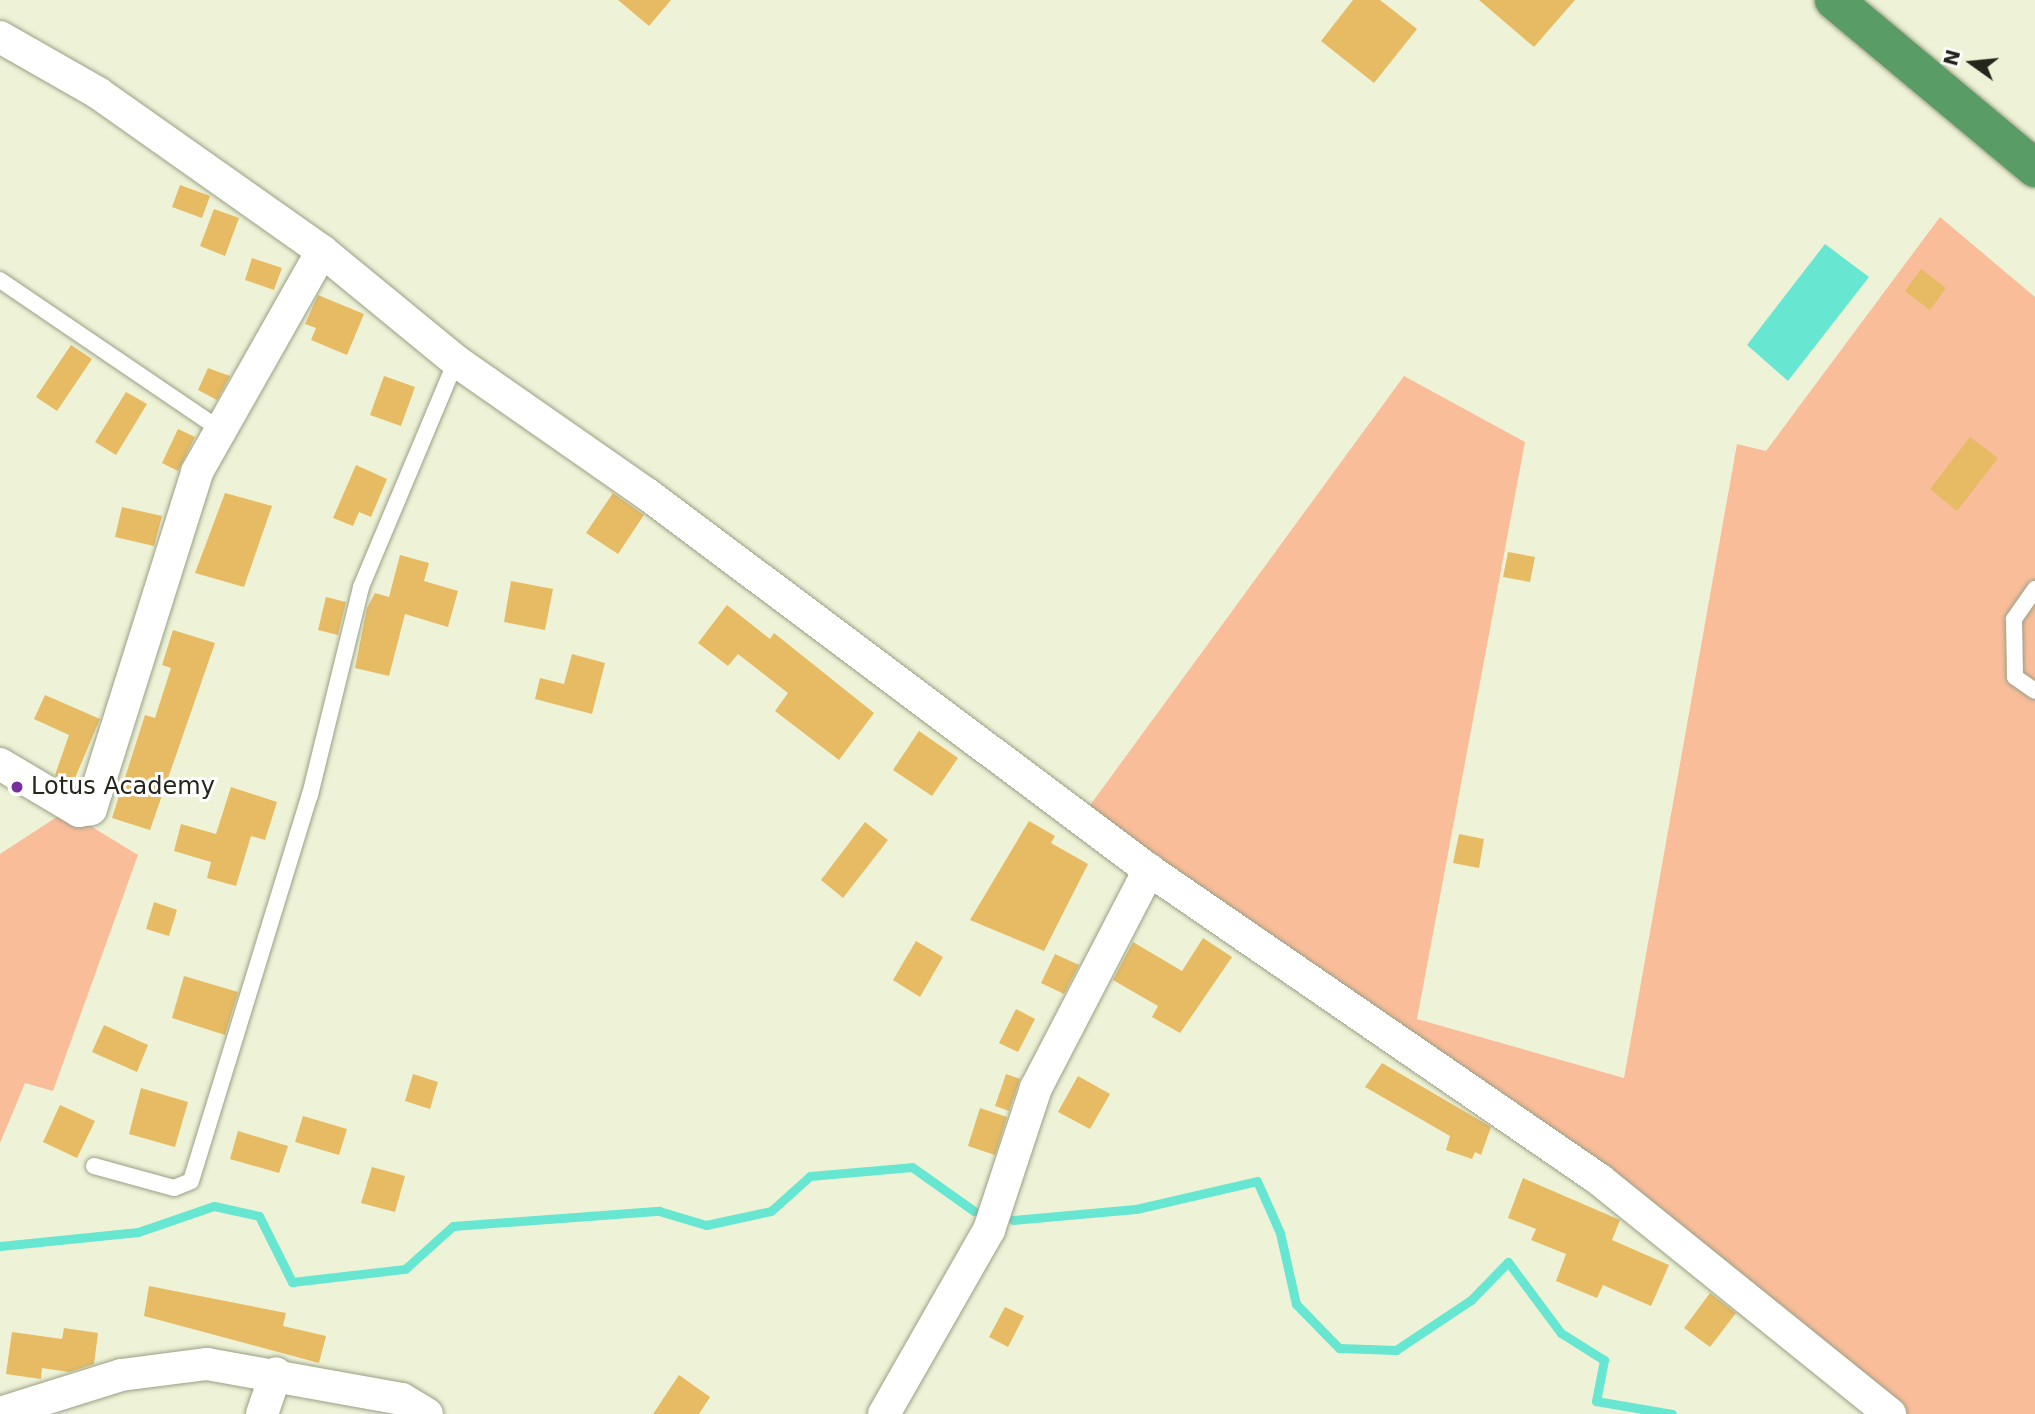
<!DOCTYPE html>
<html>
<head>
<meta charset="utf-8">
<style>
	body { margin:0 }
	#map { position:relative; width:2035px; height:1414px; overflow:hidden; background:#eef3d7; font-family:"DejaVu Sans",sans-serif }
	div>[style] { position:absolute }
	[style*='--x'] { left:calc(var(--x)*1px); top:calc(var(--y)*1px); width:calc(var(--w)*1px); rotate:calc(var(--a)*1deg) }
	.green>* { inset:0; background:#fabd9a }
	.water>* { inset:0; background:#67e6d1 }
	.stream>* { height:9px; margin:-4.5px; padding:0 4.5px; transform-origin:4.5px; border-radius:4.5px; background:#67e6d1 }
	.building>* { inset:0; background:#e6bb64 }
	.roads { filter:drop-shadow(0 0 2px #9a9f85) drop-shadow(0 0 2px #9a9f85) }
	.lane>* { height:16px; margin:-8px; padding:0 8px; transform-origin:8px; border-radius:8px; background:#fff }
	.street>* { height:32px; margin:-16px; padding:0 16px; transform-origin:16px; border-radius:16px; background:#fff }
	.highway>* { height:38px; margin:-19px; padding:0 19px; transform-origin:19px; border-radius:19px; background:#599c66 }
	.dots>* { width:19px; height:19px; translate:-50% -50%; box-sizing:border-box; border:4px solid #fff; border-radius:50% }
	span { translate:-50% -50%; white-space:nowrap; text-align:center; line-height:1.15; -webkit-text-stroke:6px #fff; paint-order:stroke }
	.poi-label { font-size:24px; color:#24251b }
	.left { translate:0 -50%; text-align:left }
	.north { position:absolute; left:1937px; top:28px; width:70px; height:70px; -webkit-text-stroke:5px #fff; paint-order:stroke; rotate:285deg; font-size:19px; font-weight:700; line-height:28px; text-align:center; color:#24251b }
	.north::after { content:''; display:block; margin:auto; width:24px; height:32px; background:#24251b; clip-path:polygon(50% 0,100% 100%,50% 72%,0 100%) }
</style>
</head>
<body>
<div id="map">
	<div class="green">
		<div style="clip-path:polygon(1940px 217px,2035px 297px,2035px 1414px,1889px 1414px,1600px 1180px,1080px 819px,1404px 376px,1525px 442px,1417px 1019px,1624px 1078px,1737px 444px,1766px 451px)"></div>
		<div style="clip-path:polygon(66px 811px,138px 855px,53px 1091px,25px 1083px,0 1143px,0 854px)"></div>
	</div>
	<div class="water">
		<div style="clip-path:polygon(1825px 244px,1869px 277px,1788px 381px,1747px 345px)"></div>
	</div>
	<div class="stream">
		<div style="--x:1013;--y:1220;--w:123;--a:-5.1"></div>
		<div style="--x:1136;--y:1209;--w:124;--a:-13"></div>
		<div style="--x:1257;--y:1181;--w:57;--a:66.1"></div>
		<div style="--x:1280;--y:1233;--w:73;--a:77.3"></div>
		<div style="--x:1296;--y:1304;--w:62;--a:45.7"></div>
		<div style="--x:1339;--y:1348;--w:57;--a:2"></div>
		<div style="--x:1396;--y:1350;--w:90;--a:-33.7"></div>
		<div style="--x:1471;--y:1300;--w:53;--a:-45.8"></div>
		<div style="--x:1508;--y:1262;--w:89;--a:53.3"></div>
		<div style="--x:1561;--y:1333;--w:51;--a:32.1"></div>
		<div style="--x:1604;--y:1360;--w:42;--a:101"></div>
		<div style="--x:1596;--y:1401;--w:77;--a:9.7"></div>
		<div style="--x:0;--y:1246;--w:139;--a:-5.8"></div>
		<div style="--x:138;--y:1232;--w:80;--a:-18.9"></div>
		<div style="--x:214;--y:1206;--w:46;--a:12.5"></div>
		<div style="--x:259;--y:1216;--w:74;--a:63.4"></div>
		<div style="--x:292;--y:1282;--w:114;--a:-6.6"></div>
		<div style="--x:405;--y:1269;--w:64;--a:-41.9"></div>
		<div style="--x:453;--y:1226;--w:207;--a:-4.2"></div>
		<div style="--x:659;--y:1211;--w:49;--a:16.6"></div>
		<div style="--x:706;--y:1225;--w:66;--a:-12.2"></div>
		<div style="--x:771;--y:1211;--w:52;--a:-41.9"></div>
		<div style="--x:810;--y:1176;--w:102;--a:-5"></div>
		<div style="--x:912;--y:1167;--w:76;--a:35.4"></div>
	</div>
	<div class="building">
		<div style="clip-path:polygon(618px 0,671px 0,649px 26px)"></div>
		<div style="clip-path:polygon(1353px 0,1380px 0,1417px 29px,1374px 83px,1321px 41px)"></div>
		<div style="clip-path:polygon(1479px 0,1575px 0,1534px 47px)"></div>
		<div style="clip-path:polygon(180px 185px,210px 196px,202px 218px,172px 207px)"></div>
		<div style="clip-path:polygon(214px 209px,239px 218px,225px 256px,200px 246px)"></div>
		<div style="clip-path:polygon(252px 258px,282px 268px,274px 290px,245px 280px)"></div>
		<div style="clip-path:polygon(1921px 269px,1946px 288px,1930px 310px,1905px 291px)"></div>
		<div style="clip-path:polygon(318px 295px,364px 314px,347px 355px,311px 340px,316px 328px,305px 324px)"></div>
		<div style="clip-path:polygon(71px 345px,92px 359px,57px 411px,36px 397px)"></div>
		<div style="clip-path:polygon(208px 368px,230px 376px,217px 400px,198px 390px)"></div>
		<div style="clip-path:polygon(384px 376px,415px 387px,401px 426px,370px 415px)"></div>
		<div style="clip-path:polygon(126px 392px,147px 404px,116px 455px,95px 442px)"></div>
		<div style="clip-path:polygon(178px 429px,195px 437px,178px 471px,162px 463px)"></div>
		<div style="clip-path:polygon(1970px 437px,1998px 458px,1957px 511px,1930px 489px)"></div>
		<div style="clip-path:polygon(356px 465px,387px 479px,371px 517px,359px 512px,353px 526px,333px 518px)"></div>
		<div style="clip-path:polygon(225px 493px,272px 506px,244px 587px,195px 573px)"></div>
		<div style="clip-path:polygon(613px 493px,644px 515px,618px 554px,586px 533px)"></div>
		<div style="clip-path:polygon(122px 507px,162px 516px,154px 546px,115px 537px)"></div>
		<div style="clip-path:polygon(1508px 552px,1535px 557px,1530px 582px,1503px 577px)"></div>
		<div style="clip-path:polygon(400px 555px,429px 563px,424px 581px,458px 591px,448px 627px,405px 614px,389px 676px,355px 668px,367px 608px,375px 593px,389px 597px)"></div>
		<div style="clip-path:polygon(511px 581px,553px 589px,545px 630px,504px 622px)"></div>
		<div style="clip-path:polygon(326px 597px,346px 602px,338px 635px,318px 630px)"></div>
		<div style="clip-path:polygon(727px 605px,770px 639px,774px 633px,874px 713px,839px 760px,775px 711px,788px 693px,738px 654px,728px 666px,698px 643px)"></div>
		<div style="clip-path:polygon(173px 630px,215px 643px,150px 830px,112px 818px,145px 715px,155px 718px,171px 668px,162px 665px)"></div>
		<div style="clip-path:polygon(572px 654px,605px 663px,592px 714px,535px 699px,540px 678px,564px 684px)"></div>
		<div style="clip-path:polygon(45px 695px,100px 719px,72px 785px,55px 775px,69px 735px,34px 719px)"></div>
		<div style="clip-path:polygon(919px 731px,958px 758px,932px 796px,893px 770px)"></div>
		<div style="clip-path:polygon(231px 787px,277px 802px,265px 840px,251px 836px,236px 886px,207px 878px,211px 862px,174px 851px,181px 824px,216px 834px)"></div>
		<div style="clip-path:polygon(1029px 821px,1055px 836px,1051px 843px,1088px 864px,1044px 951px,970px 920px)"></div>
		<div style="clip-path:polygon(865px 822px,888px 840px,843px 898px,821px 880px)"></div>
		<div style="clip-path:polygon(1459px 834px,1484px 839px,1479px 868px,1453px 863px)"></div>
		<div style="clip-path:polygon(154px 902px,177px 910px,169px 936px,146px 929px)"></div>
		<div style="clip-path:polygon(1203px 938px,1232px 957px,1180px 1033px,1152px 1017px,1158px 1006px,1113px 980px,1133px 942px,1182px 971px)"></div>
		<div style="clip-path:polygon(916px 941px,943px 957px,920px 997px,893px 980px)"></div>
		<div style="clip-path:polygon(1055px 954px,1079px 965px,1064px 994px,1041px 983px)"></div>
		<div style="clip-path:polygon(184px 976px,238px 992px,225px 1035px,172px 1018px)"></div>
		<div style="clip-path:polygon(1016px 1009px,1035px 1019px,1018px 1052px,999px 1043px)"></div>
		<div style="clip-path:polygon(104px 1025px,148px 1045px,137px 1072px,92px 1052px)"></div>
		<div style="clip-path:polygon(1382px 1063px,1491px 1127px,1481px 1155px,1475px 1152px,1472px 1159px,1446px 1150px,1450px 1136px,1365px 1087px)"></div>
		<div style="clip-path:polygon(413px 1074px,438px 1082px,430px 1109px,405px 1101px)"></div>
		<div style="clip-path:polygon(1006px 1074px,1020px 1079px,1009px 1111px,995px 1106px)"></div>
		<div style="clip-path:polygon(1078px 1076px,1110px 1094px,1090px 1129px,1058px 1112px)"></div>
		<div style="clip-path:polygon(141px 1088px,188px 1102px,175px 1147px,129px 1134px)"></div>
		<div style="clip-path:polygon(60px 1105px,95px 1121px,77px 1158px,43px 1142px)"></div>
		<div style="clip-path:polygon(980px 1108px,1007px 1117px,995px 1155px,968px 1146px)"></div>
		<div style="clip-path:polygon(303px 1116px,347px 1129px,339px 1155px,295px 1142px)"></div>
		<div style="clip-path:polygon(238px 1131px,288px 1146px,279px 1173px,230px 1159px)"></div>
		<div style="clip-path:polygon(372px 1167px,405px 1176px,395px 1212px,361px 1203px)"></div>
		<div style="clip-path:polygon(1523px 1178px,1620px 1220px,1612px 1240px,1669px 1265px,1651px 1306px,1603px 1285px,1597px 1298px,1556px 1281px,1566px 1254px,1531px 1240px,1536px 1229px,1508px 1218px)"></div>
		<div style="clip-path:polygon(149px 1286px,286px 1313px,283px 1326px,326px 1336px,319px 1363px,144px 1316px)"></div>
		<div style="clip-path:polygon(1710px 1293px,1736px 1313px,1710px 1347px,1684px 1328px)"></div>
		<div style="clip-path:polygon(1005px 1307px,1024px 1316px,1008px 1347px,989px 1337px)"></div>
		<div style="clip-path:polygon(64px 1328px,98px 1333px,94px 1364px,69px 1372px,42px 1368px,41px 1379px,6px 1374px,12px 1332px,62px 1339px)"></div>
		<div style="clip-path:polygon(679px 1375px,710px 1397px,699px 1414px,653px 1414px)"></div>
	</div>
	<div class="roads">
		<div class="lane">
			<div style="--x:0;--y:280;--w:265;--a:34.2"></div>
			<div style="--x:2035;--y:589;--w:37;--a:125"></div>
			<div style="--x:2014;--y:619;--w:58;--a:89"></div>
			<div style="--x:2015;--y:677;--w:24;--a:35"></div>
			<div style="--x:94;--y:1166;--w:83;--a:15.4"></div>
			<div style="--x:174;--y:1188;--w:18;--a:-22"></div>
			<div style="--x:191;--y:1181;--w:404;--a:-72.9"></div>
			<div style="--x:310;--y:795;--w:214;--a:-76.2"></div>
			<div style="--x:361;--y:587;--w:245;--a:-67.2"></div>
		</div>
		<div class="street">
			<div style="--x:0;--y:37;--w:113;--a:29.7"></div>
			<div style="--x:98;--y:93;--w:274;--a:35.2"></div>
			<div style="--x:322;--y:251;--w:173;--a:39.4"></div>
			<div style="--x:456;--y:361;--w:233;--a:34.9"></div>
			<div style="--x:647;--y:494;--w:627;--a:36.83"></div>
			<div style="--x:1149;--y:870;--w:547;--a:34.5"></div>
			<div style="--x:1600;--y:1180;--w:373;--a:38.9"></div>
			<div style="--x:0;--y:764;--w:92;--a:30.7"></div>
			<div style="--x:79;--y:811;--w:12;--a:-9"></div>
			<div style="--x:91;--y:809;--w:353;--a:-72.5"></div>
			<div style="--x:197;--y:472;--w:254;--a:-60.5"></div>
			<div style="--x:0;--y:1413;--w:127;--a:-17.4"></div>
			<div style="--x:121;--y:1375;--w:87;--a:-7.3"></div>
			<div style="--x:207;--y:1364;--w:198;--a:10.2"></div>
			<div style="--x:402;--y:1399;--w:29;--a:31"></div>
			<div style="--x:262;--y:1414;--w:43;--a:-71.1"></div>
			<div style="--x:884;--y:1414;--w:212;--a:-60.3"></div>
			<div style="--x:989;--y:1230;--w:150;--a:-71.7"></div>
			<div style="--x:1036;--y:1088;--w:246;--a:-62.6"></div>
		</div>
		<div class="highway">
			<div style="--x:1834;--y:0;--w:262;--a:39.9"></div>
		</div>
	</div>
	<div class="dots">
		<div style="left:17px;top:787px;background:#7a2d9e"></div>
	</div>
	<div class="poi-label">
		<span class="left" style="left:31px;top:787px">Lotus Academy</span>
	</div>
	<div class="north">N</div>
</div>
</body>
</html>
